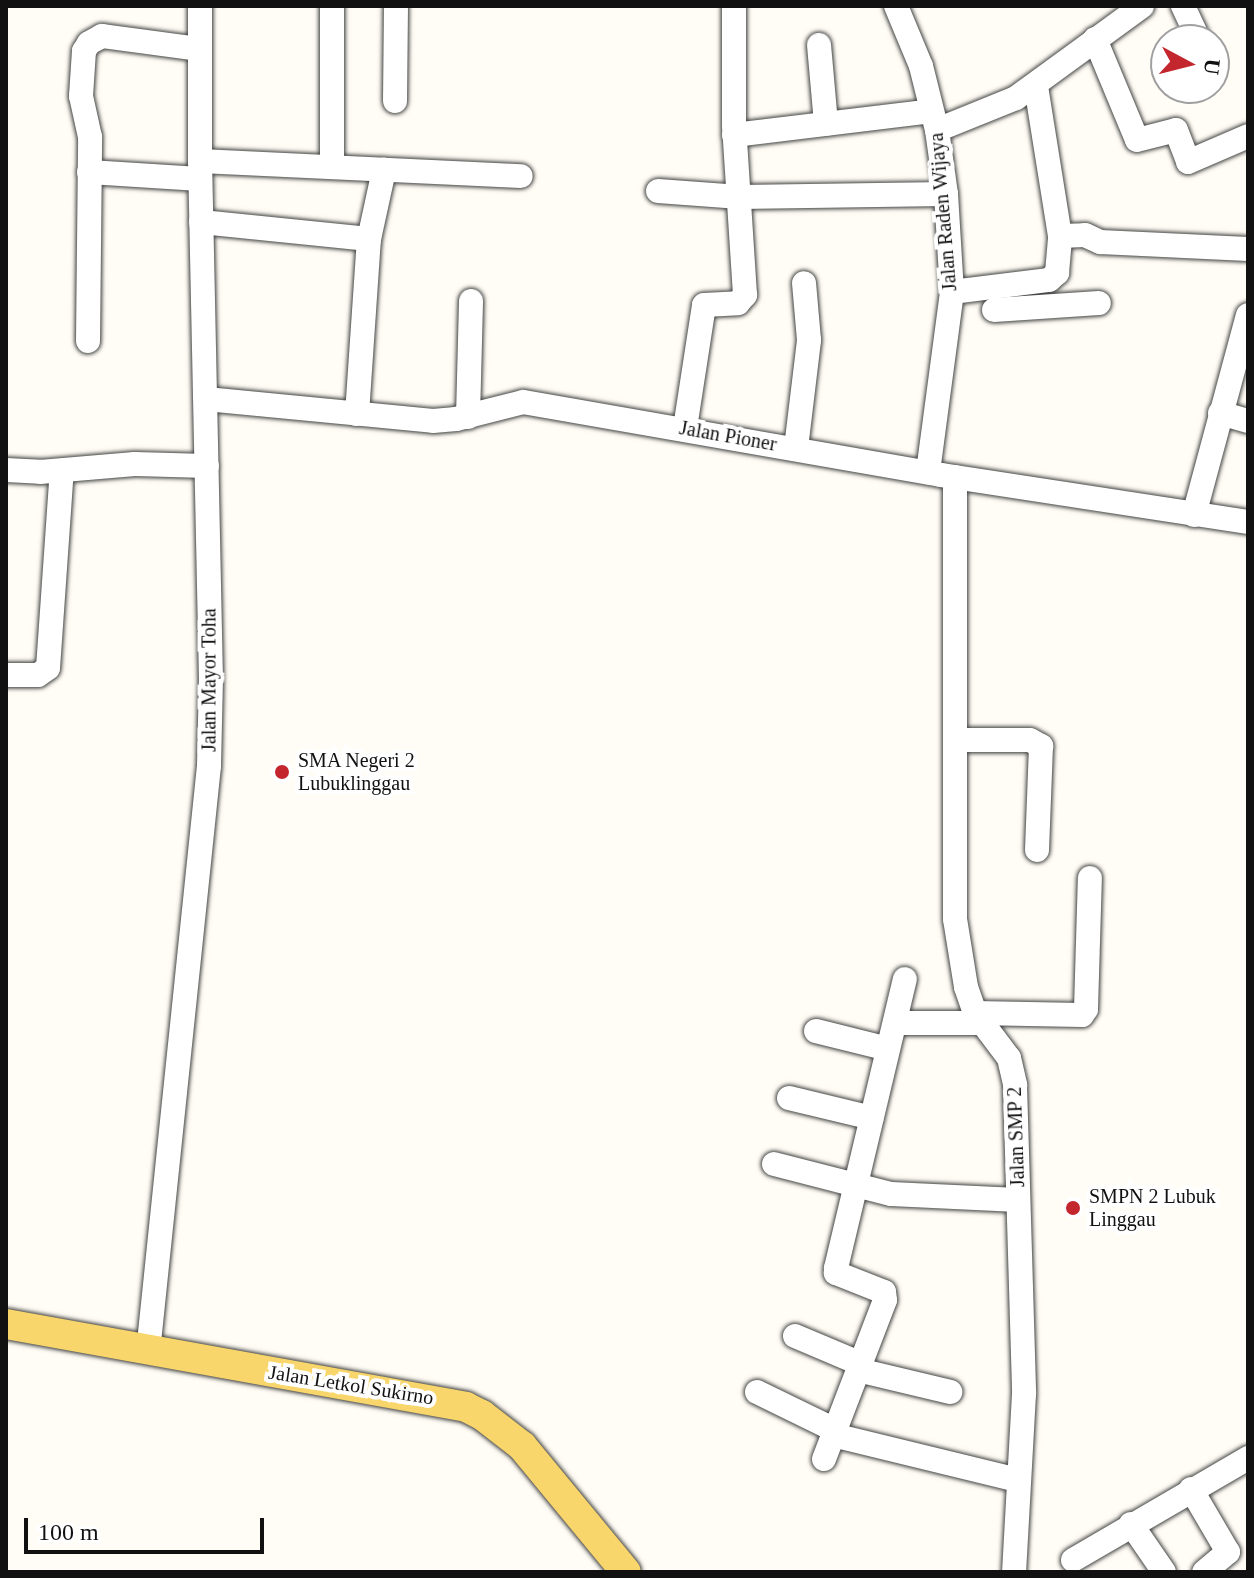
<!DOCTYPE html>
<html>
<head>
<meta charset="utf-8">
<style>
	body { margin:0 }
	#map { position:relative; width:1254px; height:1578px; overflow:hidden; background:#fffdf5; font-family:Georgia,serif }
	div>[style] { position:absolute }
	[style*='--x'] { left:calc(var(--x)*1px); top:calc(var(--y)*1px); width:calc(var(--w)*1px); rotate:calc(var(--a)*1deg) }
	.roads { filter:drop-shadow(0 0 2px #444) drop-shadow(0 0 2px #444) }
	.minor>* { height:24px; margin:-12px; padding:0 12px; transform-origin:12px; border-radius:12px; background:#fff }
	.major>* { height:30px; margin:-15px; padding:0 15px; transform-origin:15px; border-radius:15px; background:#f9d66b }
	.dots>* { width:22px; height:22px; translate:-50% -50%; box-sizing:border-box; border:4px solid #fff; border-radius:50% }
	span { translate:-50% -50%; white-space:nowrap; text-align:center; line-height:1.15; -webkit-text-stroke:8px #fff; paint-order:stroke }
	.street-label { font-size:20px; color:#111 }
	.poi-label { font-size:20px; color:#111 }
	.left { translate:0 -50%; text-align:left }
	.frame { position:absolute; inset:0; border:8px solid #111; pointer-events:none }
	.north { position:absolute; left:1150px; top:24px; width:80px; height:80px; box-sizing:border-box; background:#fff; border:2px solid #a0a0a0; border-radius:50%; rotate:97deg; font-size:22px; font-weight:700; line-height:32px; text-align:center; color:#111 }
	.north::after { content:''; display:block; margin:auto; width:28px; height:36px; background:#c4262e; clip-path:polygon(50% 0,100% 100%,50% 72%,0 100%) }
	.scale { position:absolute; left:24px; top:1518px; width:240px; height:36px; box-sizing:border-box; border:4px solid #111; border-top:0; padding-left:10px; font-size:24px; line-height:28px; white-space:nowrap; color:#111; -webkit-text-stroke:6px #fff; paint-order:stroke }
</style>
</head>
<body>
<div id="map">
	<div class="roads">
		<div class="minor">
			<div style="--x:896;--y:6;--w:65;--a:67.4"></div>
			<div style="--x:921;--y:66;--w:66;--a:76"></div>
			<div style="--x:937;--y:130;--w:65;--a:82"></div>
			<div style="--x:946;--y:194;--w:98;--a:86.5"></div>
			<div style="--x:952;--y:292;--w:182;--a:97.6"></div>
			<div style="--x:1183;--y:6;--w:38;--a:65"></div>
			<div style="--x:1095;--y:39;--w:109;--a:67.4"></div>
			<div style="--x:1137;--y:140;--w:40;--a:-14.4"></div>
			<div style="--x:1176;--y:130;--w:34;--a:69"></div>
			<div style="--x:1188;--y:162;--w:65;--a:-23.4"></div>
			<div style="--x:819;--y:45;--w:79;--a:84.9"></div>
			<div style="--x:395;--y:101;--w:95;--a:-89.4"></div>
			<div style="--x:937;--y:130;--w:85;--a:-22.1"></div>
			<div style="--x:1016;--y:98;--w:156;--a:-36.1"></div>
			<div style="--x:734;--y:135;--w:199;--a:-6.9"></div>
			<div style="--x:200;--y:161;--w:321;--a:2.7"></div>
			<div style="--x:332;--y:167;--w:161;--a:-90"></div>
			<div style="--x:89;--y:172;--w:111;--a:3.6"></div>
			<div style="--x:658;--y:191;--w:82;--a:4.2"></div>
			<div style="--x:740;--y:197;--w:206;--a:-0.8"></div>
			<div style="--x:201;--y:222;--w:169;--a:5.8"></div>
			<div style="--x:1060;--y:236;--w:25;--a:-2"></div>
			<div style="--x:1085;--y:235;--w:17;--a:25"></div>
			<div style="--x:1100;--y:242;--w:148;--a:2.7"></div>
			<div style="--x:952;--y:292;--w:98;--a:-7.1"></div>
			<div style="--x:1049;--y:280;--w:11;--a:-41"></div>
			<div style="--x:1057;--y:273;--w:37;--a:-85"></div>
			<div style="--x:1060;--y:236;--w:152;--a:-99.1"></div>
			<div style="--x:994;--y:310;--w:105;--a:-3.8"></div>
			<div style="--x:88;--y:341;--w:204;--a:-89.4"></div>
			<div style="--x:90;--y:137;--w:42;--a:-102.4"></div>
			<div style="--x:81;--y:96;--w:45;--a:-86.2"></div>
			<div style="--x:84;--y:51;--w:9;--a:-58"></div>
			<div style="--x:89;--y:43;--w:15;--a:-28"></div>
			<div style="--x:102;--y:36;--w:98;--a:7.6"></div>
			<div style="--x:206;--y:399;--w:228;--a:5.5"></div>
			<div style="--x:433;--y:421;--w:23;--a:-5"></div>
			<div style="--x:456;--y:419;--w:69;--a:-14.2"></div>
			<div style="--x:523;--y:402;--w:424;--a:9.9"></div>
			<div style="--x:941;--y:475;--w:311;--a:8.7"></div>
			<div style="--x:1220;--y:413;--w:29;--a:16"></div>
			<div style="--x:357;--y:414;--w:175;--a:-86.1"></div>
			<div style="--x:369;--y:239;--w:71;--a:-77.7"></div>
			<div style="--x:468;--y:417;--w:116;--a:-88.5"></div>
			<div style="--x:685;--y:428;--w:124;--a:-81.2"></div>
			<div style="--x:704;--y:305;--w:34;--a:-3"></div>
			<div style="--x:738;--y:303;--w:11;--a:-49"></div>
			<div style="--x:745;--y:295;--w:169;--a:-93.7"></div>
			<div style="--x:734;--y:126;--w:120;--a:-90"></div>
			<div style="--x:796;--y:448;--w:109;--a:-83.1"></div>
			<div style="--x:809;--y:340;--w:57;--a:-95"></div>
			<div style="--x:6;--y:470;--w:34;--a:3"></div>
			<div style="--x:40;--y:472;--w:95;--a:-4.8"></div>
			<div style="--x:135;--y:464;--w:72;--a:1.6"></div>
			<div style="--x:955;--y:477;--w:442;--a:90"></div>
			<div style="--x:955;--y:919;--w:69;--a:80.8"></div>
			<div style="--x:966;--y:987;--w:28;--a:71"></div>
			<div style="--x:975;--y:1013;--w:56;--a:52.9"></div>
			<div style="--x:1009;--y:1058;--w:28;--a:77"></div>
			<div style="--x:1015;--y:1085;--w:309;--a:88.3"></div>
			<div style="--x:1024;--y:1394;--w:178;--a:93.2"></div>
			<div style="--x:1194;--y:515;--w:207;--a:-74.9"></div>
			<div style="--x:6;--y:675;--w:32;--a:0"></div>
			<div style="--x:38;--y:675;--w:12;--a:-35"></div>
			<div style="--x:48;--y:668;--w:198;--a:-86"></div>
			<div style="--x:955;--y:740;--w:75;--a:0"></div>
			<div style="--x:1030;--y:740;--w:13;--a:29"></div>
			<div style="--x:1041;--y:746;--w:104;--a:92.2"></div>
			<div style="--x:975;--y:1013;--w:107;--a:1.1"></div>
			<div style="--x:1082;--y:1015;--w:7;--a:-56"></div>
			<div style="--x:1086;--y:1009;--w:131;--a:-88.3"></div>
			<div style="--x:895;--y:1023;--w:88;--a:0"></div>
			<div style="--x:816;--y:1031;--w:74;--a:14"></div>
			<div style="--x:789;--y:1098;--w:85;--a:13.5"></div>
			<div style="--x:774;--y:1164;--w:121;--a:14.4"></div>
			<div style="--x:891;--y:1194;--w:127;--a:2.7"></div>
			<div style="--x:795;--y:1336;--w:69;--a:22.9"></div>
			<div style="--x:148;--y:1352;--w:589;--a:-84.06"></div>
			<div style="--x:209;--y:766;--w:86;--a:-88.7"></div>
			<div style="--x:211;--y:680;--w:519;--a:-91.21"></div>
			<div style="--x:200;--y:161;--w:155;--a:-90"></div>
			<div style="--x:858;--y:1370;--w:95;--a:13.4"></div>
			<div style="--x:757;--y:1392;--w:87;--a:26"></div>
			<div style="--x:833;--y:1435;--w:189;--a:13.7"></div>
			<div style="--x:824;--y:1459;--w:170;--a:-69"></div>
			<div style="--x:885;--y:1300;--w:8;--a:-97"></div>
			<div style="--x:884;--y:1292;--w:52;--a:-158.4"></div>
			<div style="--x:836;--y:1273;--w:5;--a:-90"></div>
			<div style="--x:836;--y:1268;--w:297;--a:-76.6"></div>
			<div style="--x:1191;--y:1489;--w:73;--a:59.6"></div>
			<div style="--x:1228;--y:1552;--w:31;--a:140"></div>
			<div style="--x:1131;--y:1524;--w:58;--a:55.5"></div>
			<div style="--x:1073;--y:1560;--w:203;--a:-30.2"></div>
		</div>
		<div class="major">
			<div style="--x:6;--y:1324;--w:467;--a:10.2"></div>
			<div style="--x:466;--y:1407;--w:18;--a:27"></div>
			<div style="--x:482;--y:1415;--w:51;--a:37.8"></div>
			<div style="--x:522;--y:1446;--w:163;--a:50.5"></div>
		</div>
	</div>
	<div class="dots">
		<div style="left:282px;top:772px;background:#c4262e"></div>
		<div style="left:1073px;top:1208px;background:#c4262e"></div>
	</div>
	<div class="street-label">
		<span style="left:943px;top:212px;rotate:-95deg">Jalan Raden Wijaya</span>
		<span style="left:728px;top:436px;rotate:10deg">Jalan Pioner</span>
		<span style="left:209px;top:680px;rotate:-90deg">Jalan Mayor Toha</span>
		<span style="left:1016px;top:1137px;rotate:-92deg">Jalan SMP 2</span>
		<span style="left:351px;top:1385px;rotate:9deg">Jalan Letkol Sukirno</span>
	</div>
	<div class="poi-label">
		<span class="left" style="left:298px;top:772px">SMA Negeri 2<br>Lubuklinggau</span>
		<span class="left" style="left:1089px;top:1208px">SMPN 2 Lubuk<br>Linggau</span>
	</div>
	<div class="frame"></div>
	<div class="north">U</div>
	<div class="scale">100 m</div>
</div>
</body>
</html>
